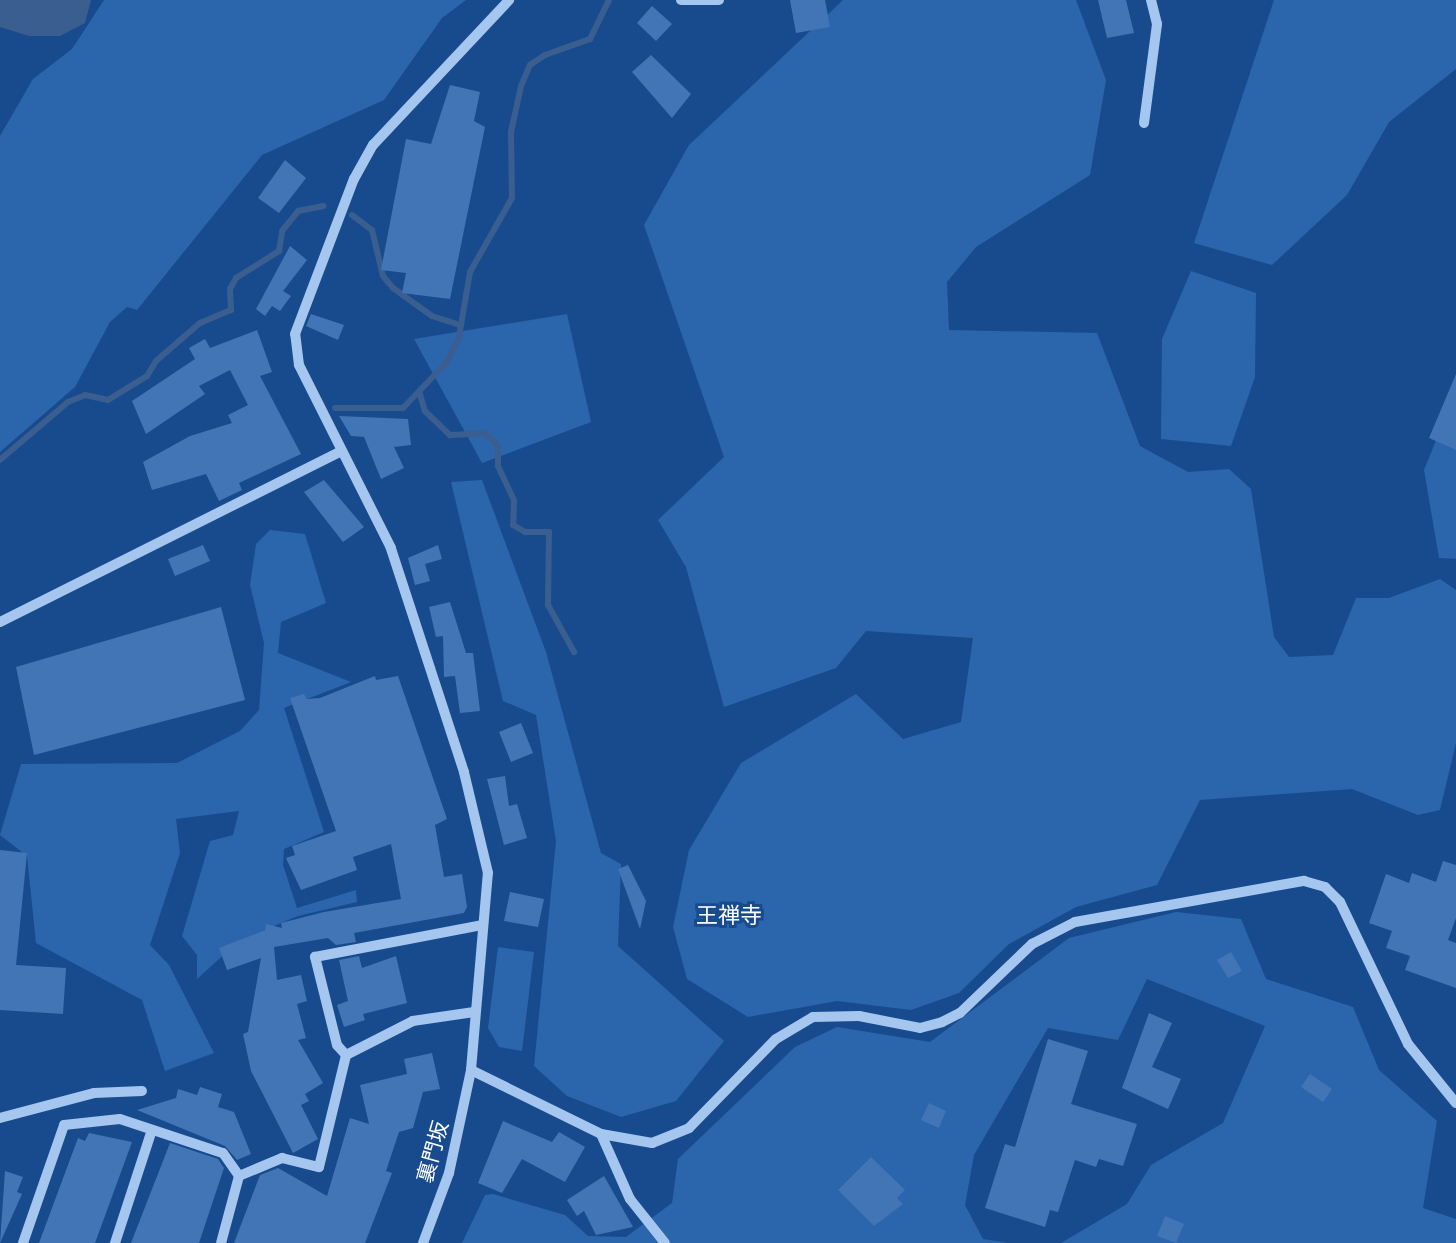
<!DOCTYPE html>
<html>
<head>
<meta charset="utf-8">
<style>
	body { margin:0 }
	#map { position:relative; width:1456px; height:1243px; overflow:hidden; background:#184b8e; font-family:Cabin,"Noto Sans JP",sans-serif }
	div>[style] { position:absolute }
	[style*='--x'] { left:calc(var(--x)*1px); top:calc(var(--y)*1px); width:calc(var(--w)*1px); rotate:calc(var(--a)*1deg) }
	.green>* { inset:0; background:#2b65ac }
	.water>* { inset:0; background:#3a5e8f }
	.stream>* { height:6px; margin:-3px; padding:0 3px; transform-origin:3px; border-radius:3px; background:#3a5e8f }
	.building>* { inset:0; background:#4175b6 }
	.minor>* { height:10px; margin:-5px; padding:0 5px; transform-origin:5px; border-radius:5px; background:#a4c6ef }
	span { translate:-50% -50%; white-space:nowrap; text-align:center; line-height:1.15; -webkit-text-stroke:6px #184b8e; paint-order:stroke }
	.street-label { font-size:21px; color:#fff }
	.neighbourhood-label { font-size:22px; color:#fff }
</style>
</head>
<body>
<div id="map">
	<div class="green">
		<div style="clip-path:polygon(104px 0,466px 0,442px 18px,384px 100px,262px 155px,137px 310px,127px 307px,110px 322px,75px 387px,0 452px,0 136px,33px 79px,72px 49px)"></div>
		<div style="clip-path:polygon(843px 0,1076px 0,1106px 80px,1090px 175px,976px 247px,947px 282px,949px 330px,1097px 333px,1140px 446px,1188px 472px,1229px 469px,1251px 489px,1274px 637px,1289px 657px,1333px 655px,1356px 598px,1389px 598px,1440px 579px,1456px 590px,1456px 743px,1440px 810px,1418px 815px,1352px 789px,1200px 800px,1157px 885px,1076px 907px,1009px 944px,959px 993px,911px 1010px,837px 1001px,748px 1017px,687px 979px,673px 927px,689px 850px,741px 763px,856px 694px,903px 739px,961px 722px,973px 638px,866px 631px,836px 668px,724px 707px,686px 567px,658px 520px,724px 457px,644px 225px,689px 145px)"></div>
		<div style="clip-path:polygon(1274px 0,1456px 0,1456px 69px,1389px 122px,1347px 195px,1272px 265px,1194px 243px)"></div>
		<div style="clip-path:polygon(1191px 271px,1256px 293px,1255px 377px,1231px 446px,1161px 439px,1162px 339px)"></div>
		<div style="clip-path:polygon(567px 314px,591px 422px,482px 463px,414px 339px)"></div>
		<div style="clip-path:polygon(1456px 391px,1456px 559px,1439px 558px,1424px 470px)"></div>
		<div style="clip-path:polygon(482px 480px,546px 652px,601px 853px,621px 864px,618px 946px,724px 1041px,676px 1101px,621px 1117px,567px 1096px,534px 1066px,556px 841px,536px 715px,503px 701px,451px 482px)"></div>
		<div style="clip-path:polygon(270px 530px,305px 534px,326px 603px,281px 622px,278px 653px,351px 682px,284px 708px,324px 832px,284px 849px,283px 865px,297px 908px,356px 890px,357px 902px,298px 916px,240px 940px,197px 979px,197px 955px,182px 936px,210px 841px,233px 835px,239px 811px,176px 819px,180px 853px,150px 945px,169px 965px,214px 1053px,165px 1071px,142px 1000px,36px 943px,27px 856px,0 835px,21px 764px,177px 763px,240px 731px,259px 710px,264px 643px,250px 585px,256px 544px)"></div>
		<div style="clip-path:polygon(1176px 912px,1241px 919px,1266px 979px,1353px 1007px,1379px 1070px,1437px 1121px,1423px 1208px,1456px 1219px,1456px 1243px,1061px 1243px,1127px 1204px,1151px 1165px,1223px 1123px,1265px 1026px,1147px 979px,1118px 1040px,1048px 1028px,974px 1155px,965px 1205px,983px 1239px,1008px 1243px,462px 1243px,485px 1195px,493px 1194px,565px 1215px,588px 1236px,626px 1237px,672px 1203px,678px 1159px,795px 1047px,837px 1027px,930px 1042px,1069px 938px)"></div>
		<div style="clip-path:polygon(498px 947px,534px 952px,522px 1051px,499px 1047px,488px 1028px)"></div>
	</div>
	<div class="water">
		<div style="clip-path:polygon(0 0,91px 0,85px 23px,60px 36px,29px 36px,0 27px)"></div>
	</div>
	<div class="stream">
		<div style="--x:352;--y:215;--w:25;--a:37"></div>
		<div style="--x:372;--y:230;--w:47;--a:76.6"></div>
		<div style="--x:383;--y:276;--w:16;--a:50"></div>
		<div style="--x:393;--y:288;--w:48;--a:35.7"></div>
		<div style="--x:432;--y:316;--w:29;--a:18"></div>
		<div style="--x:420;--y:394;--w:18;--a:74"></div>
		<div style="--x:425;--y:411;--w:35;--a:44"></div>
		<div style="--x:450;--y:435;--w:35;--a:-3"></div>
		<div style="--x:485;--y:433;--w:18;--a:45"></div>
		<div style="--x:498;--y:446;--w:20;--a:90"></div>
		<div style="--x:498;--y:466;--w:38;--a:65"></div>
		<div style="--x:514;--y:501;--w:24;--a:92"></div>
		<div style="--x:513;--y:525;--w:14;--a:30"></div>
		<div style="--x:525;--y:532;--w:24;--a:0"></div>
		<div style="--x:549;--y:532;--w:73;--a:90.8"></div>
		<div style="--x:548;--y:605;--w:54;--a:61"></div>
		<div style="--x:335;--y:408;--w:68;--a:0"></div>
		<div style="--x:403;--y:408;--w:64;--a:-46.3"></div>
		<div style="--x:447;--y:362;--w:28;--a:-64"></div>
		<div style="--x:459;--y:337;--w:66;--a:-80.4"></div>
		<div style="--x:470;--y:272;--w:85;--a:-60.4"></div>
		<div style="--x:512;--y:198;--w:66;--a:-90.9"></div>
		<div style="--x:511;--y:132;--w:47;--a:-77.7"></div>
		<div style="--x:521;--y:86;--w:23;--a:-67"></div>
		<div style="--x:530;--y:65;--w:18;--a:-34"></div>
		<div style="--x:545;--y:55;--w:48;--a:-19.6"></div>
		<div style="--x:590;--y:39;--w:43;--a:-64"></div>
		<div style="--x:0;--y:460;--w:89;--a:-40.5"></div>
		<div style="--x:68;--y:402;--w:18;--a:-22"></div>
		<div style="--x:85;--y:395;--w:24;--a:12"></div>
		<div style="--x:108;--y:400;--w:46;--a:-31.6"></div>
		<div style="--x:147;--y:376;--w:17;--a:-59"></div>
		<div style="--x:156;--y:361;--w:58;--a:-40.8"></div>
		<div style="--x:200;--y:323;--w:34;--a:-23"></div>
		<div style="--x:231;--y:310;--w:21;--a:-93"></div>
		<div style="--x:230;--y:289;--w:13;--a:-61"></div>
		<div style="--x:236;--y:278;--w:51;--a:-32.1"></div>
		<div style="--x:279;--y:251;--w:20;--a:-81"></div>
		<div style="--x:282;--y:231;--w:26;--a:-51"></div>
		<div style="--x:298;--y:211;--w:26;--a:-11"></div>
	</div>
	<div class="building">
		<div style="clip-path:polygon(790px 0,825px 0,830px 27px,796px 33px)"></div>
		<div style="clip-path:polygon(1098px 0,1126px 0,1134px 33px,1107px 38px)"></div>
		<div style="clip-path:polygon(652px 6px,672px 24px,656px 41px,637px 23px)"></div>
		<div style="clip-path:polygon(651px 55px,691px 94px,672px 118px,632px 72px)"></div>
		<div style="clip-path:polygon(450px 85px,480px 92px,474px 121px,485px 127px,450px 299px,402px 293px,406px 273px,381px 270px,406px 139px,431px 144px)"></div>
		<div style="clip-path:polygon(285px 160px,306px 178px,279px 213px,258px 198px)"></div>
		<div style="clip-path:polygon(290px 246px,307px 260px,283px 291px,291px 296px,280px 311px,272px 306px,265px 316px,256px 309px)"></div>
		<div style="clip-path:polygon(311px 314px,344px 325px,338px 340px,306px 326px)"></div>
		<div style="clip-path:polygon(257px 330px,272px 372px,260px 376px,301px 454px,239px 483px,242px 490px,219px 501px,206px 474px,152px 490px,143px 462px,190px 436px,232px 423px,228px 415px,248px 405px,230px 370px,199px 386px,205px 394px,146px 434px,132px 401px,195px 359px,189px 348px,205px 339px,210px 348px)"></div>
		<div style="clip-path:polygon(1456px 374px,1456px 450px,1429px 438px)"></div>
		<div style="clip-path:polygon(339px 416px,408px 419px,411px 445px,394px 447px,404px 468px,381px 479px,364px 437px,351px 436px)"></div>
		<div style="clip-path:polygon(324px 480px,364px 527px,343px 542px,304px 492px)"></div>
		<div style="clip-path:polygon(203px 545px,210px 561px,175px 576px,168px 559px)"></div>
		<div style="clip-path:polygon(438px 545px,442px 559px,425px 564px,430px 581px,415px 585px,408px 558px)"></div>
		<div style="clip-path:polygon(450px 602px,466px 653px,473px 653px,480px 711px,460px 713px,455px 676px,444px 677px,443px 636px,436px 637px,429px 607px)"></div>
		<div style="clip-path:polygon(221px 607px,245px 700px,34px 755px,16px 667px)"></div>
		<div style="clip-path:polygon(375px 676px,376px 680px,398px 676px,447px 819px,435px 825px,444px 877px,462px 874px,467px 907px,464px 913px,354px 933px,356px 942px,336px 945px,328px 938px,274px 947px,277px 980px,301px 975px,307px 1001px,297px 1004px,306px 1038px,298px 1040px,323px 1083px,305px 1094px,309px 1101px,301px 1105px,318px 1139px,293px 1153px,251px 1071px,243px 1034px,248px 1032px,261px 958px,227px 970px,219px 948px,265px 930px,266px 924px,282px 928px,281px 923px,324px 912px,401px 899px,391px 844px,353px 857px,357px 870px,301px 890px,286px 858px,295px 855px,292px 846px,336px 831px,290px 698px,304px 694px,307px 699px,320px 698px)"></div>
		<div style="clip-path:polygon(521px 723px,533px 753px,511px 762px,499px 732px)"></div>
		<div style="clip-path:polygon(505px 776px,509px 806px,517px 804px,527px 838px,504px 845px,487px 779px)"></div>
		<div style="clip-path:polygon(0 850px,27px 853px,16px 965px,66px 968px,63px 1014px,0 1010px)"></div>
		<div style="clip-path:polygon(1443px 861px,1456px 865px,1456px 918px,1448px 940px,1456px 943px,1456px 988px,1405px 970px,1410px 956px,1386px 948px,1392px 931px,1369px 923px,1386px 874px,1409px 883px,1412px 873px,1436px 882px)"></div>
		<div style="clip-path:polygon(628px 865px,646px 901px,640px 929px,618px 869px)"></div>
		<div style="clip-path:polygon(510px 892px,544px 899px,538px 927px,504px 921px)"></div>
		<div style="clip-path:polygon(1231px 952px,1242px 971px,1228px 978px,1217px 960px)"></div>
		<div style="clip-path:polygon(359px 956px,362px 968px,396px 956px,407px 1003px,363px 1014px,365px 1020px,344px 1027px,337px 1005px,348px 1001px,339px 960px)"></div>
		<div style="clip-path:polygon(1149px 1013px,1172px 1023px,1152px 1067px,1181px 1079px,1168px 1109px,1122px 1088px)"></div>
		<div style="clip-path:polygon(1048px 1039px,1088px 1051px,1071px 1104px,1137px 1124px,1123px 1166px,1099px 1159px,1096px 1167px,1075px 1160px,1058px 1212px,1050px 1210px,1045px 1227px,985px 1208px,1005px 1144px,1015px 1147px)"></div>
		<div style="clip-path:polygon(432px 1053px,440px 1089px,423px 1092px,413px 1128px,399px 1132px,386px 1171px,392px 1173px,365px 1243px,234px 1243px,260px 1175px,278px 1168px,327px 1196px,350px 1118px,369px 1124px,360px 1085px,407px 1074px,404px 1059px)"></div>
		<div style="clip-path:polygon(1310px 1074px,1332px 1089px,1323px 1102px,1301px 1087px)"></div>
		<div style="clip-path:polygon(200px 1087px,222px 1094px,218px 1107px,234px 1112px,251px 1154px,237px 1160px,225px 1146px,137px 1110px,176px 1098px,178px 1089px,197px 1095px)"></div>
		<div style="clip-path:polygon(929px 1103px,946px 1111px,939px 1128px,921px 1120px)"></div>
		<div style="clip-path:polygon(503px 1121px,552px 1142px,559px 1132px,585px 1147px,565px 1182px,522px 1159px,502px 1193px,478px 1183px)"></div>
		<div style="clip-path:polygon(89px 1133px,132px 1142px,95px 1243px,39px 1243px,78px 1138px,85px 1141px)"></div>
		<div style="clip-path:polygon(170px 1143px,218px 1159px,224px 1168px,199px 1243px,131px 1243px)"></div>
		<div style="clip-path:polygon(871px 1157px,905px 1190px,897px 1198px,903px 1204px,874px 1226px,838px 1190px)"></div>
		<div style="clip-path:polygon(5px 1171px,23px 1177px,17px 1192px,22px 1194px,0 1243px)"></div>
		<div style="clip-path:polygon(604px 1176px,633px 1227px,596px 1235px,584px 1211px,577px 1216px,567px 1200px)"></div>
		<div style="clip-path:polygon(1165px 1216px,1184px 1224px,1176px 1243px,1157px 1236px)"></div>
	</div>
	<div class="minor">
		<div style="--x:681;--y:0;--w:38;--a:0"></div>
		<div style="--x:1144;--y:123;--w:100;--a:-82.5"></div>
		<div style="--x:1157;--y:24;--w:25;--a:-104"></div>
		<div style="--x:0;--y:622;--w:382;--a:-26.6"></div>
		<div style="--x:474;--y:1012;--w:62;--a:171.6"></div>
		<div style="--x:413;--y:1021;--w:75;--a:153.1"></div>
		<div style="--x:346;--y:1055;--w:13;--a:-132"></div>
		<div style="--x:337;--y:1045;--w:91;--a:-104"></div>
		<div style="--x:315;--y:957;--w:171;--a:-10.8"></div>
		<div style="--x:471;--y:1070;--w:145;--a:26.2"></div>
		<div style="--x:601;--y:1134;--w:52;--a:10"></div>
		<div style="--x:652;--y:1143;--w:40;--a:-22"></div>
		<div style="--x:689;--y:1128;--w:124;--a:-45.7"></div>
		<div style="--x:776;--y:1039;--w:43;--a:-30.7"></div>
		<div style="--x:813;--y:1017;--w:46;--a:-1.2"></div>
		<div style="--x:859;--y:1016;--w:62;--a:11.1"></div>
		<div style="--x:920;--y:1028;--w:23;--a:-15"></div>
		<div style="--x:942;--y:1022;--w:20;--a:-27"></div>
		<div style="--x:960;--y:1013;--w:100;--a:-43.8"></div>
		<div style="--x:1032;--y:944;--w:48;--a:-27.1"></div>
		<div style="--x:1075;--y:922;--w:233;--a:-10.2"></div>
		<div style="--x:1304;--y:881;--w:22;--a:16"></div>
		<div style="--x:1325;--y:887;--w:21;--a:45"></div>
		<div style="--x:1340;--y:902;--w:157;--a:64.4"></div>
		<div style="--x:1408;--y:1044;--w:76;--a:50.9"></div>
		<div style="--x:0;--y:1118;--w:97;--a:-14.9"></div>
		<div style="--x:94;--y:1093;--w:48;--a:-2.4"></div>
		<div style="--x:601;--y:1134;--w:71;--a:66"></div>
		<div style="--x:630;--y:1199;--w:56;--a:51.5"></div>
		<div style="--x:239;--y:1176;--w:47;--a:-22.7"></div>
		<div style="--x:282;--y:1158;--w:38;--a:14"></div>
		<div style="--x:319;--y:1167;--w:115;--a:-76.4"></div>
		<div style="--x:23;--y:1243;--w:125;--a:-70.8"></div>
		<div style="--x:64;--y:1125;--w:56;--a:-6.1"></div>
		<div style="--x:120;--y:1119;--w:108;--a:18.3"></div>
		<div style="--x:223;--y:1153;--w:28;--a:55"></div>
		<div style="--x:239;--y:1176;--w:69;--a:105"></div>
		<div style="--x:115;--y:1243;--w:119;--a:-71.9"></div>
		<div style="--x:423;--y:1243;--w:75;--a:-69.6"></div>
		<div style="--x:449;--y:1173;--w:105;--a:-77.9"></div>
		<div style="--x:471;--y:1070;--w:198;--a:-85.1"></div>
		<div style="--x:488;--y:873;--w:104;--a:-103.4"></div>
		<div style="--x:464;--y:772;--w:236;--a:-108.1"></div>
		<div style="--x:391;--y:548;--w:205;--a:-116.7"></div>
		<div style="--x:299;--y:365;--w:31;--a:-97"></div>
		<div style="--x:295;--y:334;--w:166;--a:-69.2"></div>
		<div style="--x:354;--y:179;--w:39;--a:-61"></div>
		<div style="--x:373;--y:145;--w:199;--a:-46.8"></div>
	</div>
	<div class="street-label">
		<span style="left:433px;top:1152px;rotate:-74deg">裏門坂</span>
	</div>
	<div class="neighbourhood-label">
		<span style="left:729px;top:916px">王禅寺</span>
	</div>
</div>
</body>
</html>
